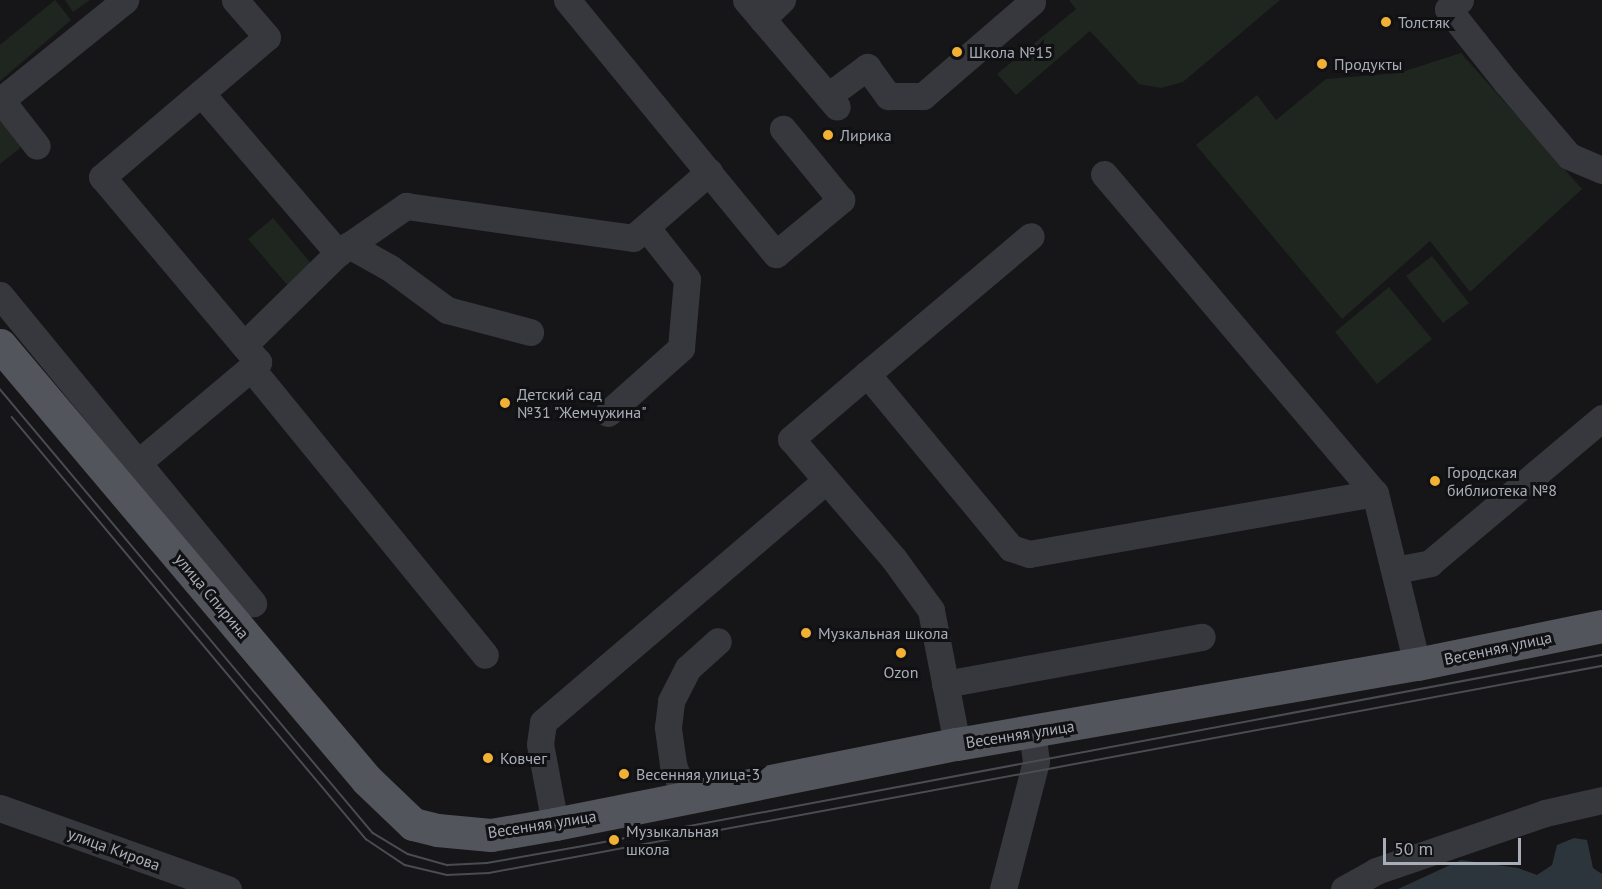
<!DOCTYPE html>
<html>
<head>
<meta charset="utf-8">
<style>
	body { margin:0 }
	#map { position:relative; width:1602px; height:889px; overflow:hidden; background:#161618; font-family:"PT Sans",sans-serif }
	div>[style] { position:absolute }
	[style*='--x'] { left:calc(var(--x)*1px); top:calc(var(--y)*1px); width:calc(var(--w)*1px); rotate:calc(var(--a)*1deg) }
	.green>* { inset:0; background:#1e261f }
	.water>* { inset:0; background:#2c353c }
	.minor>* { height:27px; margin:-13.5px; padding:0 13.5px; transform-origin:13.5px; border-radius:13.5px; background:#37383d }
	.major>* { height:33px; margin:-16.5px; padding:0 16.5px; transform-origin:16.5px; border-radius:16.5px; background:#53555c }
	.tram>* { height:1.5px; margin:-0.75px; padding:0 0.75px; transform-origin:0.75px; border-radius:0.75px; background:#4a4c52 }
	.dots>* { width:16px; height:16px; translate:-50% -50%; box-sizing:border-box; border:3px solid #111113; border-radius:50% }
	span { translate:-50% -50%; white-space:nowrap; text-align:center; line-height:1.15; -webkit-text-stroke:6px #111113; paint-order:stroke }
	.poi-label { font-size:16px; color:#a8adb8 }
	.left { translate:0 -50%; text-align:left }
	.street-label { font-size:16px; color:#a8adb8 }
	.scale { position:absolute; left:1383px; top:838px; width:138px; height:27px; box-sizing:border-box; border:3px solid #a8adb8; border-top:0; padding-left:8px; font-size:18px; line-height:21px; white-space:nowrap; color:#a8adb8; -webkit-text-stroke:4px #111113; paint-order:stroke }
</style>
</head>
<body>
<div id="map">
	<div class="green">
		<div style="clip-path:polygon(55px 0,71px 20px,0 81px,0 45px)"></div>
		<div style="clip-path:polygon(65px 0,90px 0,73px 12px)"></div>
		<div style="clip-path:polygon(1069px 0,1280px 0,1183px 82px,1161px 88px,1139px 84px,1090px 31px,1016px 95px,997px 74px,1076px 9px)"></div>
		<div style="clip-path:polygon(1461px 53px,1582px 189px,1470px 292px,1430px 241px,1342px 319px,1196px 145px,1257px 95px,1276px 120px,1326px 79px,1399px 73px)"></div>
		<div style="clip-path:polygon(0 118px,21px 139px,20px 148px,0 164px)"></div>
		<div style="clip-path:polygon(273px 218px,314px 267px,289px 287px,248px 239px)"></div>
		<div style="clip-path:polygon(1432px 256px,1469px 303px,1443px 323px,1406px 276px)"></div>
		<div style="clip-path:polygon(1389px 287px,1432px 339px,1377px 384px,1335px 332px)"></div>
	</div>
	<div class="water">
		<div style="clip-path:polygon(1574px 838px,1587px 840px,1593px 868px,1602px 874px,1602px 889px,1398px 889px,1461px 860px,1518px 868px,1537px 875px,1552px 865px,1557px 845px)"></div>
	</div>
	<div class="minor">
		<div style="--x:567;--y:0;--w:329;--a:50.6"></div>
		<div style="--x:776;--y:254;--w:85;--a:-39.7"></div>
		<div style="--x:841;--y:200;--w:92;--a:-129.2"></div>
		<div style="--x:746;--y:0;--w:140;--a:49.6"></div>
		<div style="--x:1460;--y:0;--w:15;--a:143"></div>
		<div style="--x:1448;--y:9;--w:93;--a:51.5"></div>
		<div style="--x:1506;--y:82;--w:97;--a:49.6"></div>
		<div style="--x:1569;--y:156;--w:36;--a:23"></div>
		<div style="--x:762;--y:19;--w:28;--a:-44"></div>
		<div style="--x:201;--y:93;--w:211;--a:49.4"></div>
		<div style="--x:828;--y:96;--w:49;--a:-36.6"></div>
		<div style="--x:867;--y:67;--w:36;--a:54"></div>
		<div style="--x:888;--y:96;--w:35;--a:0"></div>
		<div style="--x:923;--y:96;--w:144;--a:-40.8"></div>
		<div style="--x:1;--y:100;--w:58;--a:52"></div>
		<div style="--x:0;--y:101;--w:161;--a:-38.9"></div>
		<div style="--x:1104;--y:174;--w:419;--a:49.7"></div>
		<div style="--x:1375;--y:493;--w:176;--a:76.2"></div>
		<div style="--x:349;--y:245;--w:47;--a:29.3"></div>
		<div style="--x:390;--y:268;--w:71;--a:36.4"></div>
		<div style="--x:447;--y:310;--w:86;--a:14.8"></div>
		<div style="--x:0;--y:295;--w:399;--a:50.6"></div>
		<div style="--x:244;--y:345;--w:132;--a:-44.4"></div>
		<div style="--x:338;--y:253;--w:83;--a:-34.7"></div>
		<div style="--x:406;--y:206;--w:229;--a:8"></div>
		<div style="--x:633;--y:238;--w:101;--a:-41"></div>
		<div style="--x:251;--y:368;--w:370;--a:50.8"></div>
		<div style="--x:867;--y:374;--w:214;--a:-40.1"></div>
		<div style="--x:608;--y:413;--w:98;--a:-41.7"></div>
		<div style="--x:681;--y:348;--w:69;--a:-85"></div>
		<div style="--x:687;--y:279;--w:66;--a:-128.3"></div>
		<div style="--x:115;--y:482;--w:187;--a:-40"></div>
		<div style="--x:258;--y:362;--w:242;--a:-130.1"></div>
		<div style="--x:102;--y:177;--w:216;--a:-40.3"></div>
		<div style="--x:267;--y:37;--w:49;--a:-130.9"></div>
		<div style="--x:1395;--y:570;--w:36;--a:-11"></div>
		<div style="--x:1430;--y:563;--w:225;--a:-40.1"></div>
		<div style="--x:945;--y:684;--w:261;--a:-10.4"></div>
		<div style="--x:957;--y:744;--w:136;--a:-101"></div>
		<div style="--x:931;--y:610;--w:63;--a:-126"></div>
		<div style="--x:894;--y:559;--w:158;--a:-130.6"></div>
		<div style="--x:791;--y:439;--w:100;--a:-40.5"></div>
		<div style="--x:867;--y:374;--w:226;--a:50.4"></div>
		<div style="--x:1011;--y:548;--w:19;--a:18"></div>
		<div style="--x:1029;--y:554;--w:351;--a:-10"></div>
		<div style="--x:685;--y:796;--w:34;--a:-111"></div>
		<div style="--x:673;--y:764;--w:37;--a:-98"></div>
		<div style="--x:668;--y:727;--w:26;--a:-83"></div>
		<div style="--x:671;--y:701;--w:37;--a:-63"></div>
		<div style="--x:688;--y:668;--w:40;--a:-42"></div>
		<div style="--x:0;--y:808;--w:242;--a:19.6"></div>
		<div style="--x:555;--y:824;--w:81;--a:-100.6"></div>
		<div style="--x:540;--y:744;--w:22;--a:-82"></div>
		<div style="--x:543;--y:722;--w:372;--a:-40.5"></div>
		<div style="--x:1003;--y:889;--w:132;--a:-75.5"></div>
		<div style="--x:1036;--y:761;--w:27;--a:-98"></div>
		<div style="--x:1344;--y:889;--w:37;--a:-29"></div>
		<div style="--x:1376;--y:871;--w:179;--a:-18.9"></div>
		<div style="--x:1545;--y:813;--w:58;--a:-12.8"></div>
	</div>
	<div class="major">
		<div style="--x:0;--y:345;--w:569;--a:49.85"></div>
		<div style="--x:367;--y:780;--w:64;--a:43.7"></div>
		<div style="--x:413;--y:824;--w:25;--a:14"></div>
		<div style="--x:437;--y:830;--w:54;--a:5.3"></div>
		<div style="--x:491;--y:835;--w:65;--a:-9.8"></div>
		<div style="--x:555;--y:824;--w:410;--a:-11.3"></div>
		<div style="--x:957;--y:744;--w:467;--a:-9.9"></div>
		<div style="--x:1417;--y:664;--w:189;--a:-11.6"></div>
	</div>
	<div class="tram">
		<div style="--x:0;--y:389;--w:580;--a:49.97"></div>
		<div style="--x:373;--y:833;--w:41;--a:31"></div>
		<div style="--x:408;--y:854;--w:41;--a:15.8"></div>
		<div style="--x:447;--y:865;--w:40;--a:-2.9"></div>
		<div style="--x:487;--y:863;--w:97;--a:-10"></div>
		<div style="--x:583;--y:846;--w:1037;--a:-10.62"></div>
		<div style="--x:12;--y:417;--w:551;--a:50.01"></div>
		<div style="--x:366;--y:839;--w:47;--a:33.7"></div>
		<div style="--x:405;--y:865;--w:43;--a:13.4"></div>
		<div style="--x:447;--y:875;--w:42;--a:-2.7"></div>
		<div style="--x:489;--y:873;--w:1132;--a:-10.54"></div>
	</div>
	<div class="dots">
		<div style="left:1386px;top:22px;background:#f2b134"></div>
		<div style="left:957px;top:52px;background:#f2b134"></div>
		<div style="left:1322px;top:64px;background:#f2b134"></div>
		<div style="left:828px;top:135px;background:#f2b134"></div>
		<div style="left:505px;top:403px;background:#f2b134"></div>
		<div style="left:1435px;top:481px;background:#f2b134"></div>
		<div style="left:806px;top:633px;background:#f2b134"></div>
		<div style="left:901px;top:653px;background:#f2b134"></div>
		<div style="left:488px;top:758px;background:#f2b134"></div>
		<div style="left:624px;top:774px;background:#f2b134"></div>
		<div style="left:614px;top:840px;background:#f2b134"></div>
	</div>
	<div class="poi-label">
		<span class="left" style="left:1398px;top:22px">Толстяк</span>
		<span class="left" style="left:969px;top:52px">Школа №15</span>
		<span class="left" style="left:1334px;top:64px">Продукты</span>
		<span class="left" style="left:840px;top:135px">Лирика</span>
		<span class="left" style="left:517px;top:403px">Детский сад<br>№31 "Жемчужина"</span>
		<span class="left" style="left:1447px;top:481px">Городская<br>библиотека №8</span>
		<span class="left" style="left:818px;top:633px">Музкальная школа</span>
		<span style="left:901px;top:672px">Ozon</span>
		<span class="left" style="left:500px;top:758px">Ковчег</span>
		<span class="left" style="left:636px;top:774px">Весенняя улица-3</span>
		<span class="left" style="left:626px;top:840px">Музыкальная<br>школа</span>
	</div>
	<div class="street-label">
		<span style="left:212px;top:596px;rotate:50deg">улица Спирина</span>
		<span style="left:1498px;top:648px;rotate:-12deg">Весенняя улица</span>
		<span style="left:1020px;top:734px;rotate:-9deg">Весенняя улица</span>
		<span style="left:542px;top:824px;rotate:-9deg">Весенняя улица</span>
		<span style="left:114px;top:849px;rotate:20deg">улица Кирова</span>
	</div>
	<div class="scale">50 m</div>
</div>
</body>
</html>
